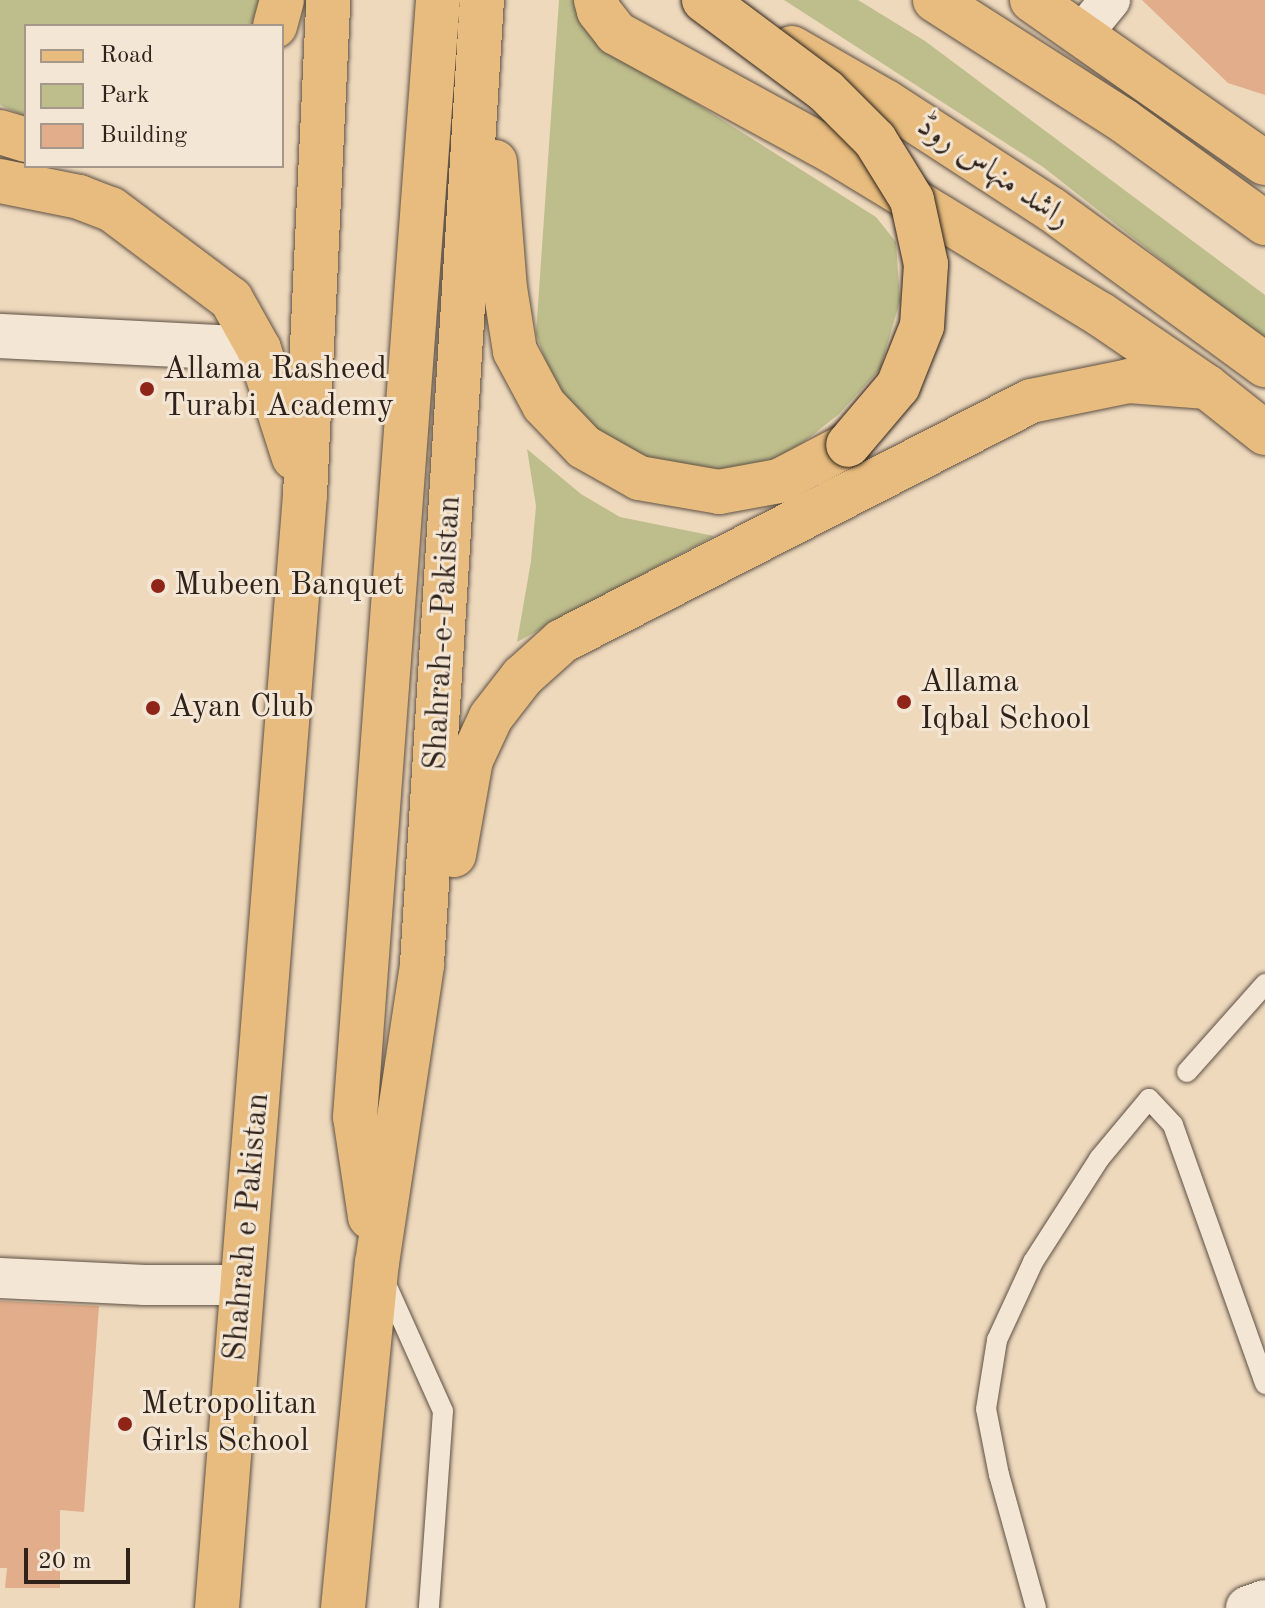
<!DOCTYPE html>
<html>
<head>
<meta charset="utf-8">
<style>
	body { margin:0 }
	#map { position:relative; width:1265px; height:1608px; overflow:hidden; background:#eed9bd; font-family:"Old Standard TT",Amiri,serif }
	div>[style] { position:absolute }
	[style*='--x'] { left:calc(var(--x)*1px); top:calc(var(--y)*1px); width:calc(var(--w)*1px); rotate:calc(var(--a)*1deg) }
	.green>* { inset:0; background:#bebe8d }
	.building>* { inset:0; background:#e2ad8b }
	.roads { filter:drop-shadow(0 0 2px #5e5043) drop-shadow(0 0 2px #5e5043) }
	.service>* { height:20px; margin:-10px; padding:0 10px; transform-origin:10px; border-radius:10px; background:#f4e6d4 }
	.minor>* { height:40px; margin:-20px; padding:0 20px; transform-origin:20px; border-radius:20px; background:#f4e6d4 }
	.tertiary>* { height:44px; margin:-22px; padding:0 22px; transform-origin:22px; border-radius:22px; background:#f4e6d4 }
	.primary>* { height:44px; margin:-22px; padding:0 22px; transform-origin:22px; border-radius:22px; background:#e7bc7e }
	.trunk>* { height:44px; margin:-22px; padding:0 22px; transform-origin:22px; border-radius:22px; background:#e7bc7e }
	.bridges { filter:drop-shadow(0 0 2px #2e221a) drop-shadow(0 0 2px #2e221a) }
	.trunk-bridge>* { height:44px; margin:-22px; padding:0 22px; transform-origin:22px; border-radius:22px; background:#e7bc7e }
	.dots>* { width:22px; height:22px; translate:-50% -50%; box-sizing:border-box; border:4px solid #f4e6d4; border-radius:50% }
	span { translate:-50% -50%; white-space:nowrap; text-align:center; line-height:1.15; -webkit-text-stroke:6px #f4e6d4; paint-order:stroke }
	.street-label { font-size:32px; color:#2e221a }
	.poi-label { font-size:32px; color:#2e221a }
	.left { translate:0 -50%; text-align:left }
	.legend { position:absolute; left:24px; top:24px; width:260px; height:144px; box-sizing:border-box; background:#f4e6d4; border:2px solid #a5988a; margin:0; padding:10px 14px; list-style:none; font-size:24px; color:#2e221a }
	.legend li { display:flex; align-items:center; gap:16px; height:40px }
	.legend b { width:40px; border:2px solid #a5988a }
	.scale { position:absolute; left:24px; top:1548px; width:106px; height:36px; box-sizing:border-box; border:4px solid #2e221a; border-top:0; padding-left:10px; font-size:24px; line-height:28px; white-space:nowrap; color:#2e221a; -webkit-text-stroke:6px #f4e6d4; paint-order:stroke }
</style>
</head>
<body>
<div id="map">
	<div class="green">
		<div style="clip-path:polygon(0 0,266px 0,260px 26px,26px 26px,26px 117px,0 105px)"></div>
		<div style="clip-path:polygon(559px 0,576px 0,599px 42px,876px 217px,896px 242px,900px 301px,880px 369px,839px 414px,790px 453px,754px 467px,715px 470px,662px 466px,619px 451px,579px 418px,554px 385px,536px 334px)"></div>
		<div style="clip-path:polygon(784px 0,858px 0,925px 41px,1265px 295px,1265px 341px,1043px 167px)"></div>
		<div style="clip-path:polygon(527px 449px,581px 494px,620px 517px,714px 536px,517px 642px,531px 561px,536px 506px)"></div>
	</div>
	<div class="building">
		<div style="clip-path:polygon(1142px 0,1265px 0,1265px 95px,1228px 83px)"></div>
		<div style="clip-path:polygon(0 1301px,99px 1306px,84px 1512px,60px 1510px,60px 1588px,5px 1588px,7px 1568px,0 1568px)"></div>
	</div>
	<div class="roads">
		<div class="service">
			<div style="--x:1187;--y:1072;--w:118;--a:-48.4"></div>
			<div style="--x:385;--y:1282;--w:141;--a:65.8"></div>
			<div style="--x:443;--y:1411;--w:197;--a:94.1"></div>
			<div style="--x:1036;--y:1608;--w:138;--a:-105.5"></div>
			<div style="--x:999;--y:1475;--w:67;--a:-101.1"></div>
			<div style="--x:986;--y:1409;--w:70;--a:-80.9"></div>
			<div style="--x:997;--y:1340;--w:86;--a:-65.2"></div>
			<div style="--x:1033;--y:1262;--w:122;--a:-57.3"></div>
			<div style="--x:1099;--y:1159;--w:78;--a:-50.2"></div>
			<div style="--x:1149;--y:1099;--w:35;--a:47"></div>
			<div style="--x:1173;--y:1125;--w:275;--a:70.4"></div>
		</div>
		<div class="minor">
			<div style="--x:1082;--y:34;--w:44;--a:-50.5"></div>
			<div style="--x:0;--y:1278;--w:145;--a:2.8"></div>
			<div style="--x:145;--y:1285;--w:98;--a:0"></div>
		</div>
		<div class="tertiary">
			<div style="--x:0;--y:336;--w:259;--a:2.9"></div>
			<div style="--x:1248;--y:1608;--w:18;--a:-19"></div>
		</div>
		<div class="primary">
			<div style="--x:596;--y:0;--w:11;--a:75"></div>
			<div style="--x:599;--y:11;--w:28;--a:52"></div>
			<div style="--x:616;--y:33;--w:250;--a:28.7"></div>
			<div style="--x:835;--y:153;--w:310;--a:31.3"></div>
			<div style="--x:1100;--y:314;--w:130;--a:34.3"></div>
			<div style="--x:1207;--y:387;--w:74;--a:38.4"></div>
			<div style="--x:935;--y:0;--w:224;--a:32.6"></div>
			<div style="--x:1124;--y:121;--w:174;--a:35.9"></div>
			<div style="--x:1032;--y:0;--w:284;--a:35"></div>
			<div style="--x:792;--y:48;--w:108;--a:29.9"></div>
			<div style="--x:886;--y:102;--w:197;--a:33"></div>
			<div style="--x:1051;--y:209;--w:265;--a:36.1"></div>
		</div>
		<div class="trunk">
			<div style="--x:275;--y:26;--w:27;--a:-75"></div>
			<div style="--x:0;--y:132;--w:27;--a:17"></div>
			<div style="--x:495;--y:162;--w:126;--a:85.5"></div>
			<div style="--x:505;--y:288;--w:64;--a:81"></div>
			<div style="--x:515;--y:351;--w:61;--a:61.8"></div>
			<div style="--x:544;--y:405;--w:58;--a:46.4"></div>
			<div style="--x:584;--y:447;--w:63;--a:29.4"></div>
			<div style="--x:639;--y:478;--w:81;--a:9.9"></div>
			<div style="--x:719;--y:492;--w:61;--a:-10.4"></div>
			<div style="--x:779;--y:481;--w:78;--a:-27.6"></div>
			<div style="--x:0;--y:181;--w:81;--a:11.4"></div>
			<div style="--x:79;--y:197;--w:34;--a:21"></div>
			<div style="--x:111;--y:209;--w:150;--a:36.9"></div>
			<div style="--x:231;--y:299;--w:57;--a:60.8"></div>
			<div style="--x:259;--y:349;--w:114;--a:72.2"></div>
			<div style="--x:454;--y:855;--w:97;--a:-79.9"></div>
			<div style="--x:471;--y:760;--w:47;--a:-65.1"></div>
			<div style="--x:491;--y:717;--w:51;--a:-52.2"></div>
			<div style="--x:522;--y:677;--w:54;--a:-42"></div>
			<div style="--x:562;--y:641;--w:527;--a:-27.1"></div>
			<div style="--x:1031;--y:401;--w:100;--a:-11.5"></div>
			<div style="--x:1129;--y:381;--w:78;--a:4.4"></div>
			<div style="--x:370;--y:1217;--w:101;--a:-98.5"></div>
			<div style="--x:355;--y:1117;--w:1120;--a:-85.75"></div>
			<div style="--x:217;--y:1608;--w:1116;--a:-85.48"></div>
			<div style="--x:305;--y:495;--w:496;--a:-87.3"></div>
			<div style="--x:343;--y:1608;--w:347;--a:-84.4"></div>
			<div style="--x:377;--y:1263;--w:302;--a:-81.4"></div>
			<div style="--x:422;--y:964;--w:966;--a:-86.44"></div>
		</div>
	</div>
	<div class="bridges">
		<div class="trunk-bridge">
			<div style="--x:704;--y:0;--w:152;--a:36.7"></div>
			<div style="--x:826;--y:91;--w:69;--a:45"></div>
			<div style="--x:875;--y:140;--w:70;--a:58.3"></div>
			<div style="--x:912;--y:200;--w:66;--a:77.7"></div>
			<div style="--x:926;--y:264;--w:62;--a:93.7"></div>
			<div style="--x:922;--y:326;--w:65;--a:111.8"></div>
			<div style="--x:898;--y:386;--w:77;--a:130.3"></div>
		</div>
	</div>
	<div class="dots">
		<div style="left:147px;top:389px;background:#8f2418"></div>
		<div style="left:158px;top:586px;background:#8f2418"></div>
		<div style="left:904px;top:702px;background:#8f2418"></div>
		<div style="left:153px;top:708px;background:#8f2418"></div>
		<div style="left:125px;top:1424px;background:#8f2418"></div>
	</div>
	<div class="street-label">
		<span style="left:993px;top:173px;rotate:34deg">راشد منہاس روڈ</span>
		<span style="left:444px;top:633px;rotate:-87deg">Shahrah-e-Pakistan</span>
		<span style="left:248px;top:1227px;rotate:-85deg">Shahrah e Pakistan</span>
	</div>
	<div class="poi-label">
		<span class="left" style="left:163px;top:389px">Allama Rasheed<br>Turabi Academy</span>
		<span class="left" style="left:174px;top:586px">Mubeen Banquet</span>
		<span class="left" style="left:920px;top:702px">Allama<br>Iqbal School</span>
		<span class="left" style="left:169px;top:708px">Ayan Club</span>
		<span class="left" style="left:141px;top:1424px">Metropolitan<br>Girls School</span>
	</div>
	<ul class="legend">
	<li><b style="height:10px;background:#e7bc7e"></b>Road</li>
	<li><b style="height:22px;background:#bebe8d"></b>Park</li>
	<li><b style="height:22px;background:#e2ad8b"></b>Building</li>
	</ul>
	<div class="scale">20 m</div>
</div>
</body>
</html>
